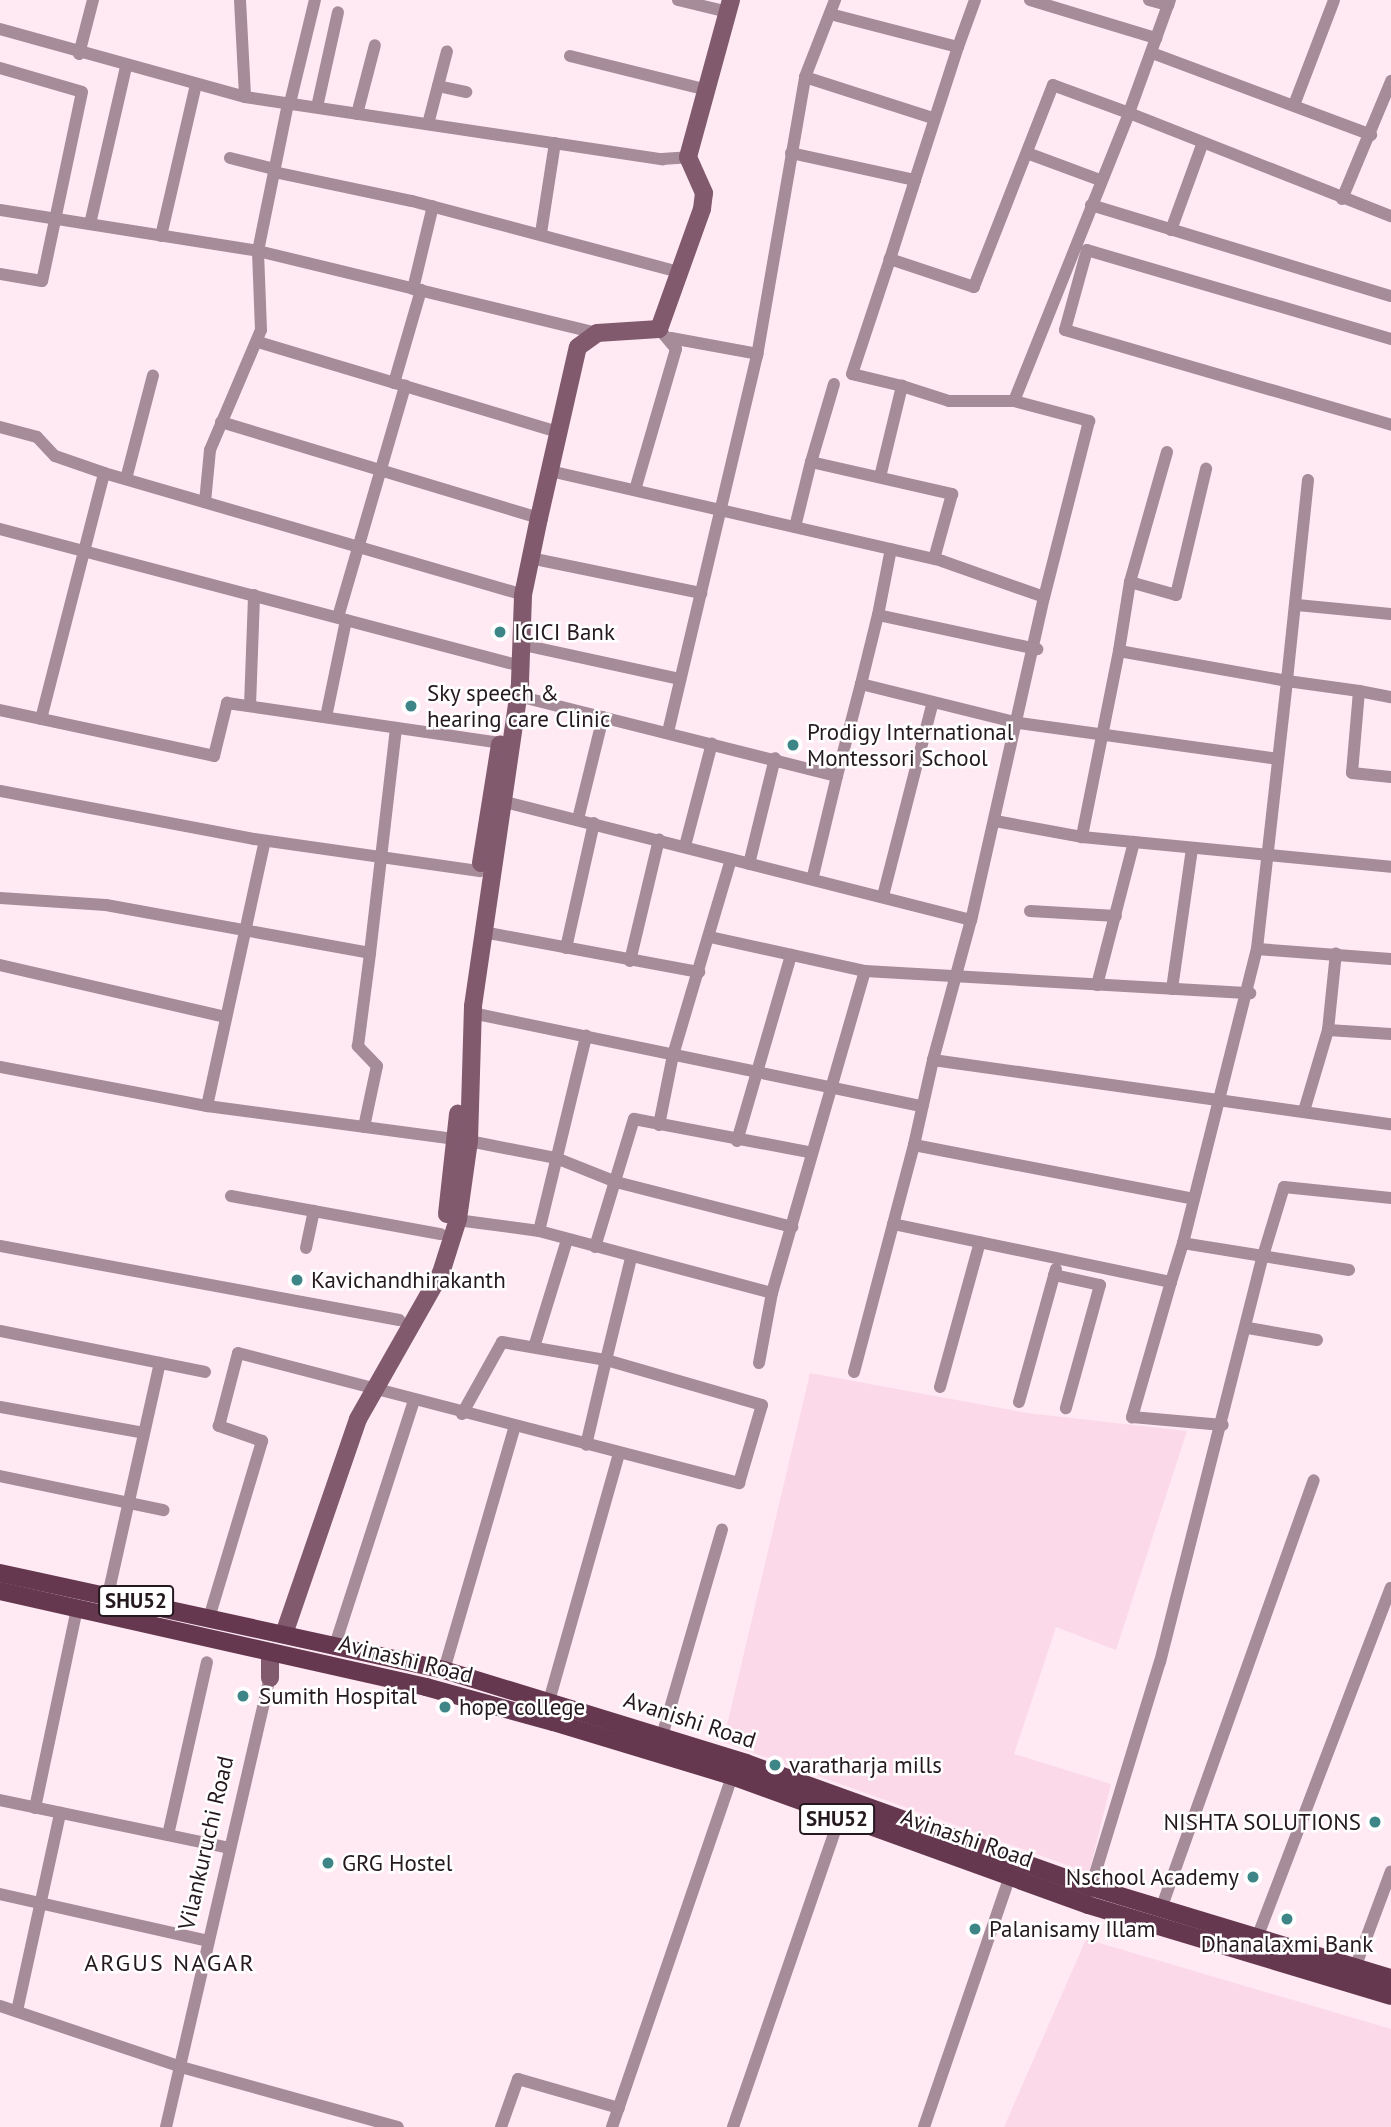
<!DOCTYPE html>
<html>
<head>
<meta charset="utf-8">
<style>
	body { margin:0 }
	#map { position:relative; width:1391px; height:2127px; overflow:hidden; background:#ffeaf4; font-family:"PT Sans",sans-serif }
	div>[style] { position:absolute }
	[style*='--x'] { left:calc(var(--x)*1px); top:calc(var(--y)*1px); width:calc(var(--w)*1px); rotate:calc(var(--a)*1deg) }
	.built>* { inset:0; background:#fbd9e9 }
	.street>* { height:12px; margin:-6px; padding:0 6px; transform-origin:6px; border-radius:6px; background:#a68b98 }
	.secondary>* { height:18px; margin:-9px; padding:0 9px; transform-origin:9px; border-radius:9px; background:#815a6e }
	.primary>* { height:18px; margin:-9px; padding:0 9px; transform-origin:9px; border-radius:9px; background:#653850 }
	.dots>* { width:19px; height:19px; translate:-50% -50%; box-sizing:border-box; border:4px solid #fff; border-radius:50% }
	span { translate:-50% -50%; white-space:nowrap; text-align:center; line-height:1.15; -webkit-text-stroke:5px #fff; paint-order:stroke }
	.shield-label span { padding:2px 5px; background:#fff; border:2px solid; border-radius:5px; -webkit-text-stroke-width:0 }
	.shield-label { font-size:21px; color:#25191f; font-weight:700 }
	.poi-label { font-size:23px; color:#25191f }
	.left { translate:0 -50%; text-align:left }
	.right { translate:-100% -50%; text-align:right }
	.street-label { font-size:23px; color:#25191f }
	.neighbourhood-label { font-size:24px; color:#25191f; letter-spacing:2px }
</style>
</head>
<body>
<div id="map">
	<div class="built">
		<div style="clip-path:polygon(810px 1373px,1027px 1413px,1187px 1431px,1116px 1650px,1056px 1627px,1014px 1754px,1111px 1784px,1089px 1873px,723px 1742px)"></div>
		<div style="clip-path:polygon(1086px 1939px,1391px 2029px,1391px 2127px,1004px 2127px)"></div>
	</div>
	<div class="street">
		<div style="--x:240;--y:0;--w:97;--a:87"></div>
		<div style="--x:678;--y:0;--w:51;--a:13.5"></div>
		<div style="--x:1030;--y:0;--w:132;--a:16.8"></div>
		<div style="--x:1149;--y:0;--w:20;--a:15"></div>
		<div style="--x:1168;--y:5;--w:5;--a:-68"></div>
		<div style="--x:1168;--y:5;--w:115;--a:109.9"></div>
		<div style="--x:1129;--y:113;--w:282;--a:21.5"></div>
		<div style="--x:830;--y:14;--w:132;--a:14.5"></div>
		<div style="--x:958;--y:47;--w:50;--a:-70.1"></div>
		<div style="--x:0;--y:29;--w:254;--a:15.5"></div>
		<div style="--x:245;--y:97;--w:422;--a:8.5"></div>
		<div style="--x:662;--y:159;--w:26;--a:-4"></div>
		<div style="--x:1152;--y:53;--w:234;--a:20.5"></div>
		<div style="--x:79;--y:54;--w:56;--a:-75.5"></div>
		<div style="--x:570;--y:56;--w:141;--a:13.9"></div>
		<div style="--x:0;--y:68;--w:85;--a:16.3"></div>
		<div style="--x:82;--y:92;--w:193;--a:101.9"></div>
		<div style="--x:42;--y:281;--w:43;--a:-170.5"></div>
		<div style="--x:805;--y:77;--w:134;--a:17.8"></div>
		<div style="--x:438;--y:86;--w:29;--a:12"></div>
		<div style="--x:290;--y:103;--w:106;--a:-76.4"></div>
		<div style="--x:1294;--y:105;--w:112;--a:-69.1"></div>
		<div style="--x:317;--y:107;--w:97;--a:-77.5"></div>
		<div style="--x:357;--y:114;--w:71;--a:-75.4"></div>
		<div style="--x:428;--y:124;--w:75;--a:-75.4"></div>
		<div style="--x:791;--y:153;--w:127;--a:12.3"></div>
		<div style="--x:915;--y:180;--w:140;--a:-72.1"></div>
		<div style="--x:1027;--y:153;--w:78;--a:20.3"></div>
		<div style="--x:230;--y:158;--w:45;--a:14"></div>
		<div style="--x:274;--y:172;--w:141;--a:11.9"></div>
		<div style="--x:412;--y:201;--w:276;--a:14.9"></div>
		<div style="--x:1342;--y:199;--w:128;--a:-67.4"></div>
		<div style="--x:1091;--y:205;--w:313;--a:16.9"></div>
		<div style="--x:0;--y:210;--w:261;--a:9"></div>
		<div style="--x:258;--y:251;--w:349;--a:13.6"></div>
		<div style="--x:90;--y:224;--w:161;--a:-77.1"></div>
		<div style="--x:1171;--y:230;--w:90;--a:-70"></div>
		<div style="--x:541;--y:233;--w:91;--a:-81.2"></div>
		<div style="--x:161;--y:236;--w:156;--a:-77"></div>
		<div style="--x:413;--y:289;--w:85;--a:-76.5"></div>
		<div style="--x:671;--y:338;--w:88;--a:10.4"></div>
		<div style="--x:1391;--y:339;--w:317;--a:-163.7"></div>
		<div style="--x:1087;--y:250;--w:83;--a:105.4"></div>
		<div style="--x:1065;--y:330;--w:340;--a:16.2"></div>
		<div style="--x:258;--y:342;--w:313;--a:16.7"></div>
		<div style="--x:394;--y:383;--w:97;--a:-73.8"></div>
		<div style="--x:834;--y:384;--w:81;--a:106.4"></div>
		<div style="--x:811;--y:462;--w:145;--a:12.8"></div>
		<div style="--x:952;--y:494;--w:67;--a:105.5"></div>
		<div style="--x:902;--y:386;--w:49;--a:17.7"></div>
		<div style="--x:949;--y:401;--w:65;--a:0"></div>
		<div style="--x:1014;--y:401;--w:310;--a:-68.2"></div>
		<div style="--x:1129;--y:113;--w:81;--a:-159.8"></div>
		<div style="--x:1053;--y:85;--w:217;--a:111.4"></div>
		<div style="--x:974;--y:287;--w:89;--a:-161.6"></div>
		<div style="--x:890;--y:259;--w:83;--a:-72.4"></div>
		<div style="--x:1014;--y:401;--w:78;--a:14.9"></div>
		<div style="--x:1089;--y:421;--w:182;--a:104.3"></div>
		<div style="--x:221;--y:422;--w:332;--a:16.8"></div>
		<div style="--x:0;--y:427;--w:38;--a:15"></div>
		<div style="--x:37;--y:437;--w:26;--a:47"></div>
		<div style="--x:55;--y:456;--w:52;--a:19.1"></div>
		<div style="--x:1167;--y:452;--w:135;--a:105.9"></div>
		<div style="--x:1130;--y:582;--w:70;--a:99.1"></div>
		<div style="--x:1119;--y:651;--w:171;--a:10.1"></div>
		<div style="--x:1287;--y:681;--w:270;--a:96.4"></div>
		<div style="--x:550;--y:471;--w:402;--a:12.9"></div>
		<div style="--x:942;--y:561;--w:108;--a:19.4"></div>
		<div style="--x:1044;--y:597;--w:331;--a:102.7"></div>
		<div style="--x:880;--y:477;--w:94;--a:-76.4"></div>
		<div style="--x:902;--y:386;--w:51;--a:-166.5"></div>
		<div style="--x:852;--y:374;--w:121;--a:-71.7"></div>
		<div style="--x:126;--y:479;--w:107;--a:-75.4"></div>
		<div style="--x:1308;--y:480;--w:202;--a:96"></div>
		<div style="--x:1287;--y:681;--w:73;--a:7.9"></div>
		<div style="--x:1359;--y:691;--w:82;--a:94.9"></div>
		<div style="--x:1352;--y:773;--w:39;--a:6"></div>
		<div style="--x:635;--y:490;--w:147;--a:-73.8"></div>
		<div style="--x:676;--y:349;--w:26;--a:-130"></div>
		<div style="--x:205;--y:502;--w:52;--a:-84.5"></div>
		<div style="--x:210;--y:450;--w:130;--a:-67"></div>
		<div style="--x:261;--y:330;--w:79;--a:-92.2"></div>
		<div style="--x:258;--y:251;--w:151;--a:-78.5"></div>
		<div style="--x:795;--y:527;--w:67;--a:-76.2"></div>
		<div style="--x:0;--y:529;--w:535;--a:14.74"></div>
		<div style="--x:530;--y:558;--w:175;--a:11.6"></div>
		<div style="--x:1130;--y:582;--w:48;--a:15.8"></div>
		<div style="--x:1176;--y:595;--w:130;--a:-76.6"></div>
		<div style="--x:1297;--y:605;--w:94;--a:5.5"></div>
		<div style="--x:878;--y:615;--w:67;--a:-78.9"></div>
		<div style="--x:338;--y:617;--w:241;--a:-73.8"></div>
		<div style="--x:519;--y:644;--w:165;--a:12.3"></div>
		<div style="--x:1119;--y:651;--w:190;--a:101.3"></div>
		<div style="--x:1082;--y:837;--w:310;--a:5.5"></div>
		<div style="--x:861;--y:684;--w:71;--a:-76.2"></div>
		<div style="--x:878;--y:615;--w:163;--a:12.1"></div>
		<div style="--x:1359;--y:691;--w:33;--a:11"></div>
		<div style="--x:518;--y:696;--w:329;--a:14.1"></div>
		<div style="--x:837;--y:776;--w:103;--a:103.5"></div>
		<div style="--x:250;--y:706;--w:111;--a:-87.9"></div>
		<div style="--x:0;--y:710;--w:219;--a:12.1"></div>
		<div style="--x:214;--y:756;--w:55;--a:-76.2"></div>
		<div style="--x:227;--y:703;--w:276;--a:8.3"></div>
		<div style="--x:326;--y:717;--w:99;--a:-78.3"></div>
		<div style="--x:41;--y:719;--w:254;--a:-75.6"></div>
		<div style="--x:104;--y:473;--w:436;--a:16.2"></div>
		<div style="--x:668;--y:732;--w:386;--a:-76.7"></div>
		<div style="--x:757;--y:356;--w:283;--a:-80.2"></div>
		<div style="--x:805;--y:77;--w:83;--a:-68.7"></div>
		<div style="--x:837;--y:776;--w:95;--a:-75.4"></div>
		<div style="--x:861;--y:684;--w:163;--a:13.9"></div>
		<div style="--x:1019;--y:723;--w:260;--a:7.9"></div>
		<div style="--x:0;--y:791;--w:258;--a:10.7"></div>
		<div style="--x:254;--y:839;--w:228;--a:8.1"></div>
		<div style="--x:497;--y:800;--w:489;--a:14.2"></div>
		<div style="--x:971;--y:920;--w:145;--a:105.2"></div>
		<div style="--x:933;--y:1060;--w:462;--a:8"></div>
		<div style="--x:578;--y:819;--w:105;--a:-76.2"></div>
		<div style="--x:995;--y:821;--w:88;--a:10.4"></div>
		<div style="--x:685;--y:846;--w:106;--a:-75.3"></div>
		<div style="--x:749;--y:864;--w:109;--a:-76.2"></div>
		<div style="--x:883;--y:896;--w:197;--a:-75.6"></div>
		<div style="--x:0;--y:898;--w:106;--a:3.8"></div>
		<div style="--x:106;--y:905;--w:268;--a:10.3"></div>
		<div style="--x:370;--y:953;--w:226;--a:-83.4"></div>
		<div style="--x:1030;--y:911;--w:86;--a:3.3"></div>
		<div style="--x:483;--y:932;--w:220;--a:10.5"></div>
		<div style="--x:710;--y:937;--w:159;--a:12.4"></div>
		<div style="--x:865;--y:971;--w:386;--a:3.3"></div>
		<div style="--x:566;--y:948;--w:128;--a:-77.4"></div>
		<div style="--x:630;--y:961;--w:125;--a:-76.6"></div>
		<div style="--x:0;--y:965;--w:232;--a:13"></div>
		<div style="--x:1097;--y:985;--w:148;--a:-75.5"></div>
		<div style="--x:1172;--y:989;--w:142;--a:-81.9"></div>
		<div style="--x:472;--y:1013;--w:460;--a:11.7"></div>
		<div style="--x:1328;--y:1030;--w:77;--a:-84.1"></div>
		<div style="--x:933;--y:1060;--w:87;--a:102.6"></div>
		<div style="--x:914;--y:1145;--w:285;--a:10.9"></div>
		<div style="--x:0;--y:1067;--w:211;--a:10.7"></div>
		<div style="--x:207;--y:1106;--w:264;--a:7.6"></div>
		<div style="--x:469;--y:1141;--w:89;--a:11.1"></div>
		<div style="--x:556;--y:1158;--w:65;--a:21.8"></div>
		<div style="--x:616;--y:1182;--w:182;--a:14.3"></div>
		<div style="--x:207;--y:1106;--w:271;--a:-77.7"></div>
		<div style="--x:1304;--y:1111;--w:84;--a:-73.5"></div>
		<div style="--x:1328;--y:1030;--w:63;--a:3.6"></div>
		<div style="--x:659;--y:1125;--w:71;--a:-78.7"></div>
		<div style="--x:673;--y:1055;--w:204;--a:-73.5"></div>
		<div style="--x:364;--y:1127;--w:62;--a:-78"></div>
		<div style="--x:377;--y:1066;--w:28;--a:-134"></div>
		<div style="--x:358;--y:1046;--w:94;--a:-82.6"></div>
		<div style="--x:737;--y:1141;--w:194;--a:-73.8"></div>
		<div style="--x:231;--y:1196;--w:213;--a:10.3"></div>
		<div style="--x:457;--y:1220;--w:83;--a:7.6"></div>
		<div style="--x:539;--y:1231;--w:241;--a:14.9"></div>
		<div style="--x:772;--y:1293;--w:335;--a:-73.9"></div>
		<div style="--x:893;--y:1224;--w:284;--a:11.8"></div>
		<div style="--x:1171;--y:1282;--w:141;--a:106.1"></div>
		<div style="--x:1132;--y:1417;--w:91;--a:5"></div>
		<div style="--x:539;--y:1231;--w:201;--a:-76.4"></div>
		<div style="--x:0;--y:1246;--w:406;--a:10.5"></div>
		<div style="--x:595;--y:1247;--w:134;--a:-73.1"></div>
		<div style="--x:634;--y:1119;--w:178;--a:10.7"></div>
		<div style="--x:306;--y:1248;--w:38;--a:-78"></div>
		<div style="--x:1349;--y:1270;--w:87;--a:-170.8"></div>
		<div style="--x:1263;--y:1256;--w:72;--a:-73.1"></div>
		<div style="--x:1284;--y:1187;--w:108;--a:5.9"></div>
		<div style="--x:1054;--y:1275;--w:47;--a:12.3"></div>
		<div style="--x:1100;--y:1285;--w:128;--a:105.5"></div>
		<div style="--x:1171;--y:1282;--w:41;--a:-72.9"></div>
		<div style="--x:1248;--y:1328;--w:70;--a:9.9"></div>
		<div style="--x:0;--y:1331;--w:209;--a:11.3"></div>
		<div style="--x:535;--y:1344;--w:109;--a:-72.9"></div>
		<div style="--x:759;--y:1363;--w:71;--a:-79.5"></div>
		<div style="--x:854;--y:1372;--w:235;--a:-75.2"></div>
		<div style="--x:940;--y:1387;--w:150;--a:-74.6"></div>
		<div style="--x:1019;--y:1402;--w:138;--a:-74.5"></div>
		<div style="--x:0;--y:1407;--w:146;--a:10.2"></div>
		<div style="--x:462;--y:1414;--w:82;--a:-60.9"></div>
		<div style="--x:502;--y:1342;--w:106;--a:9.8"></div>
		<div style="--x:606;--y:1360;--w:87;--a:103.2"></div>
		<div style="--x:0;--y:1476;--w:167;--a:11.8"></div>
		<div style="--x:108;--y:1595;--w:238;--a:-77.4"></div>
		<div style="--x:209;--y:1618;--w:185;--a:-73.3"></div>
		<div style="--x:262;--y:1441;--w:46;--a:-160.8"></div>
		<div style="--x:219;--y:1426;--w:75;--a:-75.4"></div>
		<div style="--x:238;--y:1353;--w:518;--a:14.55"></div>
		<div style="--x:739;--y:1483;--w:81;--a:-73.6"></div>
		<div style="--x:762;--y:1405;--w:162;--a:-163.9"></div>
		<div style="--x:606;--y:1360;--w:105;--a:-76.2"></div>
		<div style="--x:335;--y:1645;--w:257;--a:-72.1"></div>
		<div style="--x:444;--y:1670;--w:251;--a:-73.8"></div>
		<div style="--x:549;--y:1701;--w:258;--a:-74.2"></div>
		<div style="--x:662;--y:1736;--w:215;--a:-73.8"></div>
		<div style="--x:0;--y:1800;--w:234;--a:11.8"></div>
		<div style="--x:35;--y:1808;--w:204;--a:-78.1"></div>
		<div style="--x:168;--y:1835;--w:177;--a:-77.3"></div>
		<div style="--x:1091;--y:1887;--w:235;--a:-73"></div>
		<div style="--x:1160;--y:1662;--w:419;--a:-75.8"></div>
		<div style="--x:1263;--y:1256;--w:81;--a:-170.8"></div>
		<div style="--x:1183;--y:1243;--w:303;--a:-75.9"></div>
		<div style="--x:1257;--y:949;--w:134;--a:4.3"></div>
		<div style="--x:0;--y:1894;--w:213;--a:12.7"></div>
		<div style="--x:1161;--y:1909;--w:455;--a:-70.4"></div>
		<div style="--x:1257;--y:1938;--w:375;--a:-69.1"></div>
		<div style="--x:1355;--y:1968;--w:103;--a:-69.6"></div>
		<div style="--x:0;--y:2006;--w:191;--a:18.6"></div>
		<div style="--x:181;--y:2067;--w:225;--a:15.5"></div>
		<div style="--x:17;--y:2011;--w:203;--a:-77.7"></div>
		<div style="--x:166;--y:2127;--w:461;--a:-77"></div>
		<div style="--x:501;--y:2127;--w:51;--a:-70.5"></div>
		<div style="--x:518;--y:2079;--w:105;--a:16"></div>
		<div style="--x:612;--y:2127;--w:371;--a:-71.1"></div>
		<div style="--x:733;--y:2127;--w:325;--a:-71"></div>
		<div style="--x:924;--y:2127;--w:262;--a:-71.1"></div>
	</div>
	<div class="secondary">
		<div style="--x:481;--y:863;--w:120;--a:-80.9"></div>
		<div style="--x:447;--y:1214;--w:101;--a:-83.7"></div>
		<div style="--x:284;--y:1634;--w:227;--a:-71"></div>
		<div style="--x:358;--y:1419;--w:168;--a:-60.4"></div>
		<div style="--x:441;--y:1273;--w:57;--a:-72.5"></div>
		<div style="--x:458;--y:1219;--w:79;--a:-82"></div>
		<div style="--x:469;--y:1141;--w:135;--a:-88.3"></div>
		<div style="--x:473;--y:1006;--w:327;--a:-81.7"></div>
		<div style="--x:520;--y:682;--w:87;--a:-88"></div>
		<div style="--x:523;--y:595;--w:79;--a:-78.3"></div>
		<div style="--x:539;--y:518;--w:175;--a:-77.2"></div>
		<div style="--x:578;--y:347;--w:24;--a:-36"></div>
		<div style="--x:597;--y:333;--w:62;--a:-3.7"></div>
		<div style="--x:659;--y:329;--w:127;--a:-70.3"></div>
		<div style="--x:702;--y:209;--w:16;--a:-83"></div>
		<div style="--x:704;--y:193;--w:39;--a:-114"></div>
		<div style="--x:688;--y:157;--w:163;--a:-74.7"></div>
		<div style="--x:270;--y:1652;--w:26;--a:90"></div>
	</div>
	<div class="primary">
		<div style="--x:0;--y:1573;--w:454;--a:12.3"></div>
		<div style="--x:444;--y:1670;--w:316;--a:17.1"></div>
		<div style="--x:746;--y:1763;--w:367;--a:19.8"></div>
		<div style="--x:1091;--y:1887;--w:313;--a:16.9"></div>
		<div style="--x:0;--y:1591;--w:437;--a:12.7"></div>
		<div style="--x:426;--y:1687;--w:132;--a:15.4"></div>
		<div style="--x:553;--y:1722;--w:187;--a:16.8"></div>
		<div style="--x:732;--y:1776;--w:379;--a:19.9"></div>
		<div style="--x:1088;--y:1905;--w:316;--a:16.7"></div>
	</div>
	<div class="dots">
		<div style="left:500px;top:632px;background:#3d8587"></div>
		<div style="left:411px;top:706px;background:#3d8587"></div>
		<div style="left:793px;top:745px;background:#3d8587"></div>
		<div style="left:297px;top:1280px;background:#3d8587"></div>
		<div style="left:243px;top:1696px;background:#3d8587"></div>
		<div style="left:445px;top:1707px;background:#3d8587"></div>
		<div style="left:775px;top:1765px;background:#3d8587"></div>
		<div style="left:1375px;top:1822px;background:#3d8587"></div>
		<div style="left:328px;top:1863px;background:#3d8587"></div>
		<div style="left:1253px;top:1877px;background:#3d8587"></div>
		<div style="left:1287px;top:1919px;background:#3d8587"></div>
		<div style="left:975px;top:1929px;background:#3d8587"></div>
	</div>
	<div class="shield-label">
		<span style="left:136px;top:1601px">SHU52</span>
		<span style="left:837px;top:1819px">SHU52</span>
	</div>
	<div class="poi-label">
		<span class="left" style="left:514px;top:632px">ICICI Bank</span>
		<span class="left" style="left:427px;top:706px">Sky speech &amp;<br>hearing care Clinic</span>
		<span class="left" style="left:807px;top:745px">Prodigy International<br>Montessori School</span>
		<span class="left" style="left:311px;top:1280px">Kavichandhirakanth</span>
		<span class="left" style="left:259px;top:1696px">Sumith Hospital</span>
		<span class="left" style="left:459px;top:1707px">hope college</span>
		<span class="left" style="left:789px;top:1765px">varatharja mills</span>
		<span class="right" style="left:1361px;top:1822px">NISHTA SOLUTIONS</span>
		<span class="left" style="left:342px;top:1863px">GRG Hostel</span>
		<span class="right" style="left:1239px;top:1877px">Nschool Academy</span>
		<span class="left" style="left:989px;top:1929px">Palanisamy Illam</span>
		<span style="left:1287px;top:1944px">Dhanalaxmi Bank</span>
	</div>
	<div class="street-label">
		<span style="left:406px;top:1659px;rotate:14deg">Avinashi Road</span>
		<span style="left:690px;top:1720px;rotate:18deg">Avanishi Road</span>
		<span style="left:967px;top:1838px;rotate:19deg">Avinashi Road</span>
		<span style="left:206px;top:1843px;rotate:-77deg">Vilankuruchi Road</span>
	</div>
	<div class="neighbourhood-label">
		<span style="left:170px;top:1963px">ARGUS NAGAR</span>
	</div>
</div>
</body>
</html>
